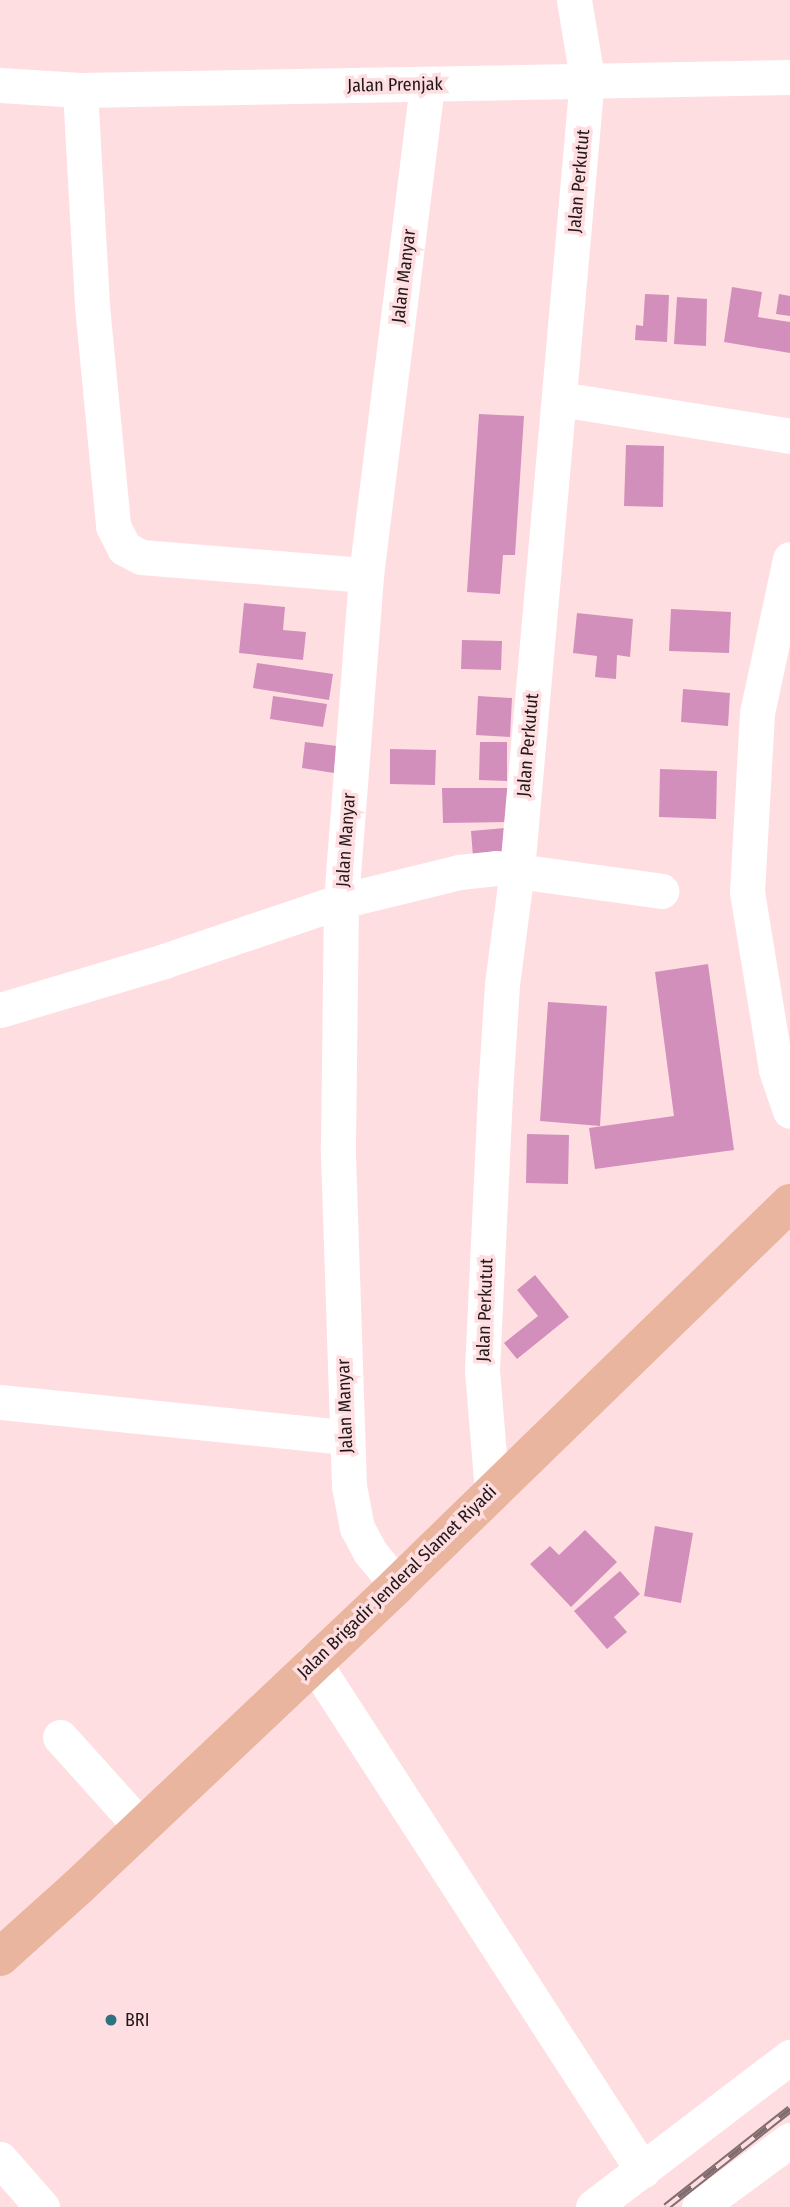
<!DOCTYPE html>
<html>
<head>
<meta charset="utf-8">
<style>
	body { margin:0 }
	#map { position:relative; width:790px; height:2207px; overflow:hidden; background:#ffdee1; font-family:"Fira Sans Condensed",sans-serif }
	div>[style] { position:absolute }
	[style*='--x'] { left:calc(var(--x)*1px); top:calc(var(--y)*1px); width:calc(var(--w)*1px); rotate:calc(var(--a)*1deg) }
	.building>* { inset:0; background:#d28fbc }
	.minor>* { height:35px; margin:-17.5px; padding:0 17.5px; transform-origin:17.5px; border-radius:17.5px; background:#fff }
	.major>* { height:38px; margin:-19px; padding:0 19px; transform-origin:19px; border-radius:19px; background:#eab59e }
	.rail>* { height:8px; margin-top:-4px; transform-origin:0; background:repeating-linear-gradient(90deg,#ffdee1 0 16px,#816c6e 0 32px); box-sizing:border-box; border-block:2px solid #816c6e }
	.dots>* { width:19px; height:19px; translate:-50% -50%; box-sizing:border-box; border:4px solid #ffdee1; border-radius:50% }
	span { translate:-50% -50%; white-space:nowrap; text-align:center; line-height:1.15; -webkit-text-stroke:7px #ffdee1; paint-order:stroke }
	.street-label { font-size:18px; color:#231819 }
	.poi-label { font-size:18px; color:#231819 }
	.left { translate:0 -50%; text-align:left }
</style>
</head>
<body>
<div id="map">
	<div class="building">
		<div style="clip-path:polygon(732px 287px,762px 292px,758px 317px,790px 322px,790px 353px,724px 342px)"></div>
		<div style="clip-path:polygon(645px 294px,669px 295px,667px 342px,635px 340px,636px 325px,643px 326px)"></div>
		<div style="clip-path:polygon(779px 294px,790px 296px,790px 316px,776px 314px)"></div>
		<div style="clip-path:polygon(677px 297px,707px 299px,706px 346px,674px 344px)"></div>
		<div style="clip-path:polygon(479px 414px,524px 416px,515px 555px,503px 555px,500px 594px,467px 592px)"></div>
		<div style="clip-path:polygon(626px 445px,664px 446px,663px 507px,624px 506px)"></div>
		<div style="clip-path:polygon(244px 603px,285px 607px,283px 630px,306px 632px,303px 660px,239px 653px)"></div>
		<div style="clip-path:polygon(671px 609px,731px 612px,729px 653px,669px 651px)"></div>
		<div style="clip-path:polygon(577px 613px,633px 619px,630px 657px,617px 655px,616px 679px,595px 677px,597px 656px,573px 653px)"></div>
		<div style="clip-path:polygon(462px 640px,502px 641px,501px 670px,461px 669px)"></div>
		<div style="clip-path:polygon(257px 663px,333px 674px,329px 700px,253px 688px)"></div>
		<div style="clip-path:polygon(683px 689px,730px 693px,728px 726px,681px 722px)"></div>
		<div style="clip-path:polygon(273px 696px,327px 704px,323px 727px,270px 719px)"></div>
		<div style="clip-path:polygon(478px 696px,512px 698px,510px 737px,476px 735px)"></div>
		<div style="clip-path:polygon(305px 742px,337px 746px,334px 773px,302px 768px)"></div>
		<div style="clip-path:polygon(480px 742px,507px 742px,507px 781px,479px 780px)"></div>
		<div style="clip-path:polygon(390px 749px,436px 750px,435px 785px,390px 784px)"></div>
		<div style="clip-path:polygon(660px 769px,717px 771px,716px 819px,659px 817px)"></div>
		<div style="clip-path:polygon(442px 788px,510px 788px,510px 822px,443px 823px)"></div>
		<div style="clip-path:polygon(505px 828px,507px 855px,473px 857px,471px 831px)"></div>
		<div style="clip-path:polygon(708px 964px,734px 1150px,595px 1169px,589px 1128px,674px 1116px,655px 972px)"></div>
		<div style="clip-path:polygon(548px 1002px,607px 1006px,600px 1126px,540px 1121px)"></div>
		<div style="clip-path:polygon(527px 1134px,569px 1135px,568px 1184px,526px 1183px)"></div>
		<div style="clip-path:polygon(535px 1275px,569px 1317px,517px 1359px,504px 1343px,538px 1316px,517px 1290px)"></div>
		<div style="clip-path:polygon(655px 1526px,693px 1533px,681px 1603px,644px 1596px)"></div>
		<div style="clip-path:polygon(585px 1530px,617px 1562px,571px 1607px,530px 1564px,550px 1546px,559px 1555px)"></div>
		<div style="clip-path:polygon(620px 1571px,640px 1594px,614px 1617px,627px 1632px,607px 1649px,574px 1611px)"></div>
	</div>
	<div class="minor">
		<div style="--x:0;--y:85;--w:80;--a:3.6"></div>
		<div style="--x:80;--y:90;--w:710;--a:-1.05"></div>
		<div style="--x:80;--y:90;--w:216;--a:86.8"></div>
		<div style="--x:92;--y:306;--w:221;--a:84.5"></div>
		<div style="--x:113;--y:526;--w:25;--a:63"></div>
		<div style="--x:124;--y:548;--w:19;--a:28"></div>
		<div style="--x:141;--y:557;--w:226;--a:4.6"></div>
		<div style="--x:560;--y:399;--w:233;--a:9.1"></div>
		<div style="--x:790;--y:559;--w:157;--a:102.1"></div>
		<div style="--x:757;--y:713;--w:179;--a:93.2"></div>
		<div style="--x:747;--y:892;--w:180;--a:80.7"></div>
		<div style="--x:776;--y:1070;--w:43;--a:71.1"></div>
		<div style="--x:0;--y:1010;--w:171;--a:-16.6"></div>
		<div style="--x:164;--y:961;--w:187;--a:-18.7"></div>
		<div style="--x:341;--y:901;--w:122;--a:-13.8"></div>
		<div style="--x:459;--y:872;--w:37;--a:-6"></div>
		<div style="--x:496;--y:868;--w:167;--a:7.9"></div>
		<div style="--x:0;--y:1402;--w:347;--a:5.8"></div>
		<div style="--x:492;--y:1492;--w:122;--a:-94.7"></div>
		<div style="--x:482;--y:1370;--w:277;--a:-87.3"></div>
		<div style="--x:495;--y:1093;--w:109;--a:-86.3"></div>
		<div style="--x:502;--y:984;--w:115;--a:-82.5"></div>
		<div style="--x:517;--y:870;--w:795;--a:-84.95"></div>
		<div style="--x:587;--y:78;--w:79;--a:-99.5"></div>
		<div style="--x:397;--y:1585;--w:43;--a:-129.3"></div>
		<div style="--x:370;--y:1552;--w:27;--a:-118"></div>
		<div style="--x:357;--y:1528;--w:43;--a:-100.8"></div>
		<div style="--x:349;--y:1486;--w:340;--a:-91.9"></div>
		<div style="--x:338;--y:1146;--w:245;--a:-89.3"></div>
		<div style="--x:341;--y:901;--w:327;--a:-85.6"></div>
		<div style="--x:366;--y:575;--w:494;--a:-82.9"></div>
		<div style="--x:313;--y:1661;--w:607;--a:57.09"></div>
		<div style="--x:60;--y:1737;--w:120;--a:48"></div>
		<div style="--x:0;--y:2159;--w:64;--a:48.8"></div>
		<div style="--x:593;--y:2207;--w:248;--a:-37.3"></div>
		<div style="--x:699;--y:2207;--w:113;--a:-36.4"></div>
	</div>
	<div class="major">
		<div style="--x:0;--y:1957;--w:105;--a:-41.9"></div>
		<div style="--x:78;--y:1887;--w:439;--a:-43.4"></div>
		<div style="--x:397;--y:1585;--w:548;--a:-44.19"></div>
	</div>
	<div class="rail">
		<div style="--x:666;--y:2207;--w:158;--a:-38.3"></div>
	</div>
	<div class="dots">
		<div style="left:111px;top:2020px;background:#2c7280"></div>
	</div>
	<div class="street-label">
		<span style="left:395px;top:85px;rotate:-1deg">Jalan Prenjak</span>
		<span style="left:579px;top:181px;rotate:-85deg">Jalan Perkutut</span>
		<span style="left:404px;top:276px;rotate:-83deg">Jalan Manyar</span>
		<span style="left:528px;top:745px;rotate:-85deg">Jalan Perkutut</span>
		<span style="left:346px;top:840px;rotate:-86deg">Jalan Manyar</span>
		<span style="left:485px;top:1310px;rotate:-88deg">Jalan Perkutut</span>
		<span style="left:345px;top:1406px;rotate:-92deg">Jalan Manyar</span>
		<span style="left:397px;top:1582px;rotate:-44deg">Jalan Brigadir Jenderal Slamet Riyadi</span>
	</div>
	<div class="poi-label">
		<span class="left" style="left:125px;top:2020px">BRI</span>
	</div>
</div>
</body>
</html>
